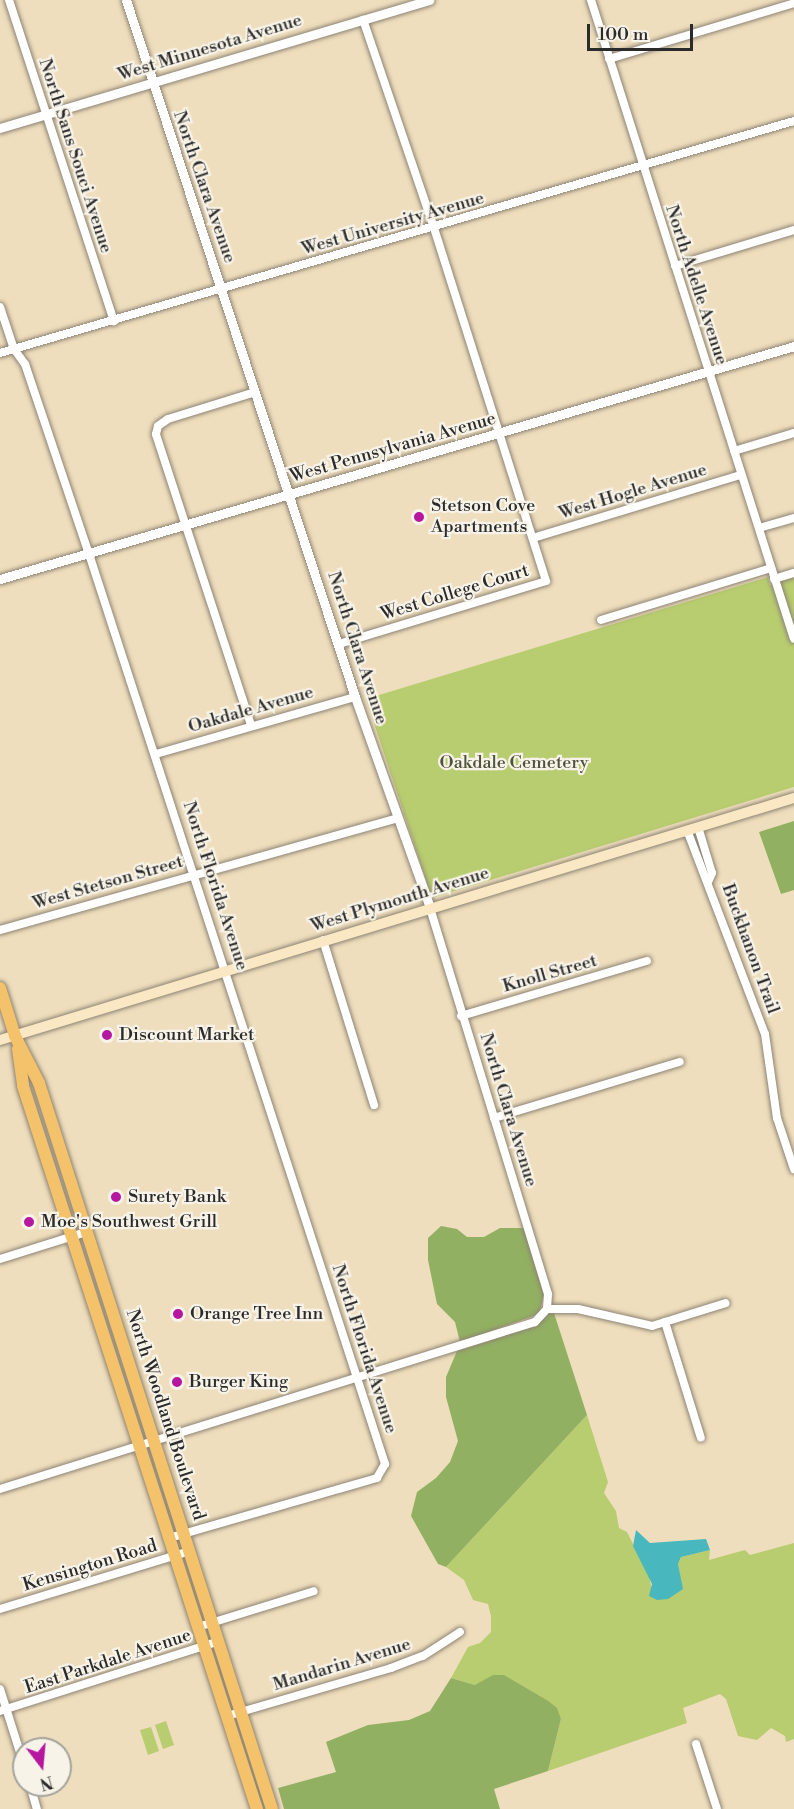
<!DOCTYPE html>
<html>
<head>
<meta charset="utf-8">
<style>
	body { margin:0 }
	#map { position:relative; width:794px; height:1809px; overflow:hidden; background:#efdebd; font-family:"Libre Bodoni",serif }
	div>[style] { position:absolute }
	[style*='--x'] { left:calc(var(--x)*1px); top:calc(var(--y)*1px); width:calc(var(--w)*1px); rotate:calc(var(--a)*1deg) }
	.green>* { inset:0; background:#b8cc70 }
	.forest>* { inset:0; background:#92b062 }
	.water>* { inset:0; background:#48b7be }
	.roads { filter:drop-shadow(0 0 2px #8d8474) drop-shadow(0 0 2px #8d8474) }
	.minor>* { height:8px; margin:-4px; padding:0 4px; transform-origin:4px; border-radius:4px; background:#fff }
	.tertiary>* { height:9px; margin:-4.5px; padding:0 4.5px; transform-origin:4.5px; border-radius:4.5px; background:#fff }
	.secondary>* { height:10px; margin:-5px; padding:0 5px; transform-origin:5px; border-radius:5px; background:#fae7c3 }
	.primary>* { height:12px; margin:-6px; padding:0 6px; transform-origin:6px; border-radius:6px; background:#f3c26a }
	.dots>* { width:16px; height:16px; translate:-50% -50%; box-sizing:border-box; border:3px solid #f7f3e8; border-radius:50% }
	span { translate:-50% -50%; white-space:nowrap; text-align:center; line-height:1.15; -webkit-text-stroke:4.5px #f7f3e8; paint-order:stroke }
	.street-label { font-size:18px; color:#2b2b2b }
	.poi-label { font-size:18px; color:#2b2b2b }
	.left { translate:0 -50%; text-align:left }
	.park-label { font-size:18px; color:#4e533c }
	.north { position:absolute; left:12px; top:1737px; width:60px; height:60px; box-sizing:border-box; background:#f7f3e8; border:2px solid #a5a39c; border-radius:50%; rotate:164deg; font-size:16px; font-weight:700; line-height:24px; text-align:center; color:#2b2b2b }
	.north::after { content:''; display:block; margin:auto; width:21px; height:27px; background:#b5179e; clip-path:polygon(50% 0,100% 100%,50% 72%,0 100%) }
	.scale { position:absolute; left:587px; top:24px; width:106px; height:27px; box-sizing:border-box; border:3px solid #2b2b2b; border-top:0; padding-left:8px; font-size:18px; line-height:21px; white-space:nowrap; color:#2b2b2b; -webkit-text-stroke:4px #f7f3e8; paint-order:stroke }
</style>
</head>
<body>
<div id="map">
	<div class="green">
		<div style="clip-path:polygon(768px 577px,770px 585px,794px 577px,794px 787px,432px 898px,366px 699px)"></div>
		<div style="clip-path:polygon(587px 1415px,608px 1482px,604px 1493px,616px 1511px,619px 1528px,627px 1532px,649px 1576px,652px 1590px,681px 1582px,678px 1564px,681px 1557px,710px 1550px,709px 1560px,745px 1550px,750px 1555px,794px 1543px,794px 1739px,786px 1742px,785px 1736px,771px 1728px,757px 1740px,738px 1736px,726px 1699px,720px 1694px,683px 1708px,687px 1723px,548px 1771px,561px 1719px,547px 1700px,511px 1679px,475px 1685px,451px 1678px,468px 1647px,480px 1643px,491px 1632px,491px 1616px,488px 1604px,473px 1600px,464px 1580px,446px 1567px)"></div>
		<div style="clip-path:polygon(166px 1721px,174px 1745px,163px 1749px,155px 1725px)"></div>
		<div style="clip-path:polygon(151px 1727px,159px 1751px,148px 1755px,140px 1730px)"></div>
	</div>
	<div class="forest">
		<div style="clip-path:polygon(794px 821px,794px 890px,781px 894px,759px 832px)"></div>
		<div style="clip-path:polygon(441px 1226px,457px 1229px,467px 1237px,484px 1237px,500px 1228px,524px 1228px,544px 1295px,539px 1314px,460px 1342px,455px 1322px,437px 1304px,428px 1260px,428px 1238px)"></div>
		<div style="clip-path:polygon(549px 1313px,554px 1313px,587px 1415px,446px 1567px,438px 1564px,411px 1516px,417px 1492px,436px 1478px,450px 1462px,458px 1441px,446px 1397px,446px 1377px,457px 1351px,536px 1326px)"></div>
		<div style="clip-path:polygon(493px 1675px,504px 1675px,547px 1700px,557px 1708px,561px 1719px,548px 1771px,494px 1789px,500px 1809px,284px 1809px,278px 1788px,336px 1772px,326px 1742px,368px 1725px,409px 1720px,430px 1711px,451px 1678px,475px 1685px)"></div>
	</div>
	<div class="water">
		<div style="clip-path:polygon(636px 1530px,650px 1543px,706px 1539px,710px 1550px,681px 1557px,678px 1564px,683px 1589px,668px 1599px,657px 1600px,649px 1596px,652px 1584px,633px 1546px)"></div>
	</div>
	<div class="roads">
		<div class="minor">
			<div style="--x:9;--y:0;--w:338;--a:71.9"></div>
			<div style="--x:591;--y:0;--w:670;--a:72.38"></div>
			<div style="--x:609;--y:59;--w:193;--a:-16.8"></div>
			<div style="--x:675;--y:266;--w:124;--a:-16.8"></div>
			<div style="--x:0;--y:307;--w:44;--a:71.6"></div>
			<div style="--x:14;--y:349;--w:19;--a:54"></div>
			<div style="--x:25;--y:364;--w:204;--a:71.4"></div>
			<div style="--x:90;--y:557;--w:954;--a:71.98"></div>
			<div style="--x:385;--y:1464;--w:16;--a:120"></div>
			<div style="--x:377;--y:1478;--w:216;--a:163.9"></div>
			<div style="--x:0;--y:353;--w:827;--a:-16.29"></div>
			<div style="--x:734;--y:451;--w:63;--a:-16.7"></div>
			<div style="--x:759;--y:528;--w:36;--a:-16"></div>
			<div style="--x:533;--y:538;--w:217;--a:-16.9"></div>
			<div style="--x:774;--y:579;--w:21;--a:-17"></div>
			<div style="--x:601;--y:620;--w:178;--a:-17"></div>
			<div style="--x:339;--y:644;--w:216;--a:-16.9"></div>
			<div style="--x:546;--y:581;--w:370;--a:-107.6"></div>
			<div style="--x:434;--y:228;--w:220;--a:-108.8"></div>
			<div style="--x:251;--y:725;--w:306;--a:-108.1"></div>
			<div style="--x:156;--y:434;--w:8;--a:-76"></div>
			<div style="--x:158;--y:426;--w:12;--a:-35"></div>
			<div style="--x:168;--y:419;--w:91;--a:-17.2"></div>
			<div style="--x:156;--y:754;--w:207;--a:-16"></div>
			<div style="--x:698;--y:827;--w:48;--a:73.1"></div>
			<div style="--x:712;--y:873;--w:8;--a:113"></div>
			<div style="--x:687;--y:830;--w:218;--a:69.1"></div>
			<div style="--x:765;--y:1034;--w:85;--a:81.9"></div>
			<div style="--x:777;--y:1118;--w:54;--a:71.6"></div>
			<div style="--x:430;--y:908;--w:404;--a:73"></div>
			<div style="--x:548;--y:1294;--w:15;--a:94"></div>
			<div style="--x:0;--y:930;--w:413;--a:-15.7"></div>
			<div style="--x:323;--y:940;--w:173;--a:72.8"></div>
			<div style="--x:461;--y:1016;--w:194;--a:-16.5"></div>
			<div style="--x:494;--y:1118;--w:194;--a:-16.8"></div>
			<div style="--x:0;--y:1259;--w:90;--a:-17.4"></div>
			<div style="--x:547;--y:1309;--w:31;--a:0"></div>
			<div style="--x:578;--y:1309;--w:76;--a:12.9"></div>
			<div style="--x:652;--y:1326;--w:77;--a:-17.3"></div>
			<div style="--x:665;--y:1322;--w:121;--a:72.8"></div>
			<div style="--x:0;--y:1489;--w:560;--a:-17.34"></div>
			<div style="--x:535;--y:1322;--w:18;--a:-47"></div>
			<div style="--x:0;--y:1609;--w:199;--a:-17"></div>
			<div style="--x:198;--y:1627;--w:121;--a:-17.2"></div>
			<div style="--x:0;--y:1689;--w:80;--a:72.5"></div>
			<div style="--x:0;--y:1711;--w:230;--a:-17.7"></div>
			<div style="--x:227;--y:1716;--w:171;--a:-16.3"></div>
			<div style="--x:391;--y:1668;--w:34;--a:-21"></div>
			<div style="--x:423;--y:1656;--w:44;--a:-33"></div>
			<div style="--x:696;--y:1744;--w:68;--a:72.1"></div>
			<div style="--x:30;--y:1785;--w:25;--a:74"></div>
		</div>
		<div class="tertiary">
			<div style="--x:126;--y:0;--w:734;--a:71.81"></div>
			<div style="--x:355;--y:697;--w:224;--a:70.4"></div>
			<div style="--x:0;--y:128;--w:448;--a:-16.6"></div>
			<div style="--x:0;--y:579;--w:827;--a:-16.35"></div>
		</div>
		<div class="secondary">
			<div style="--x:0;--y:1040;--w:830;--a:-16.95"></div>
		</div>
		<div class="primary">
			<div style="--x:0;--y:988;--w:50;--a:72.6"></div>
			<div style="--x:15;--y:1036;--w:53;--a:62.9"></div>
			<div style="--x:39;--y:1083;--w:762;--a:72.21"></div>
			<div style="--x:18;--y:1049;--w:37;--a:82"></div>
			<div style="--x:23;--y:1086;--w:760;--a:72.07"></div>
		</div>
	</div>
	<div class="dots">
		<div style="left:419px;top:517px;background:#b5179e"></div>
		<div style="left:107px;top:1035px;background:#b5179e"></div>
		<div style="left:116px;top:1197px;background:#b5179e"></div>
		<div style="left:29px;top:1222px;background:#b5179e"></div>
		<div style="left:178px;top:1314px;background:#b5179e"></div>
		<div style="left:177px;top:1382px;background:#b5179e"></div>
	</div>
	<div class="street-label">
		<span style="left:210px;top:48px;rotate:-17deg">West Minnesota Avenue</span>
		<span style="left:75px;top:156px;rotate:72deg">North Sans Souci Avenue</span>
		<span style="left:204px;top:187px;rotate:71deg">North Clara Avenue</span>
		<span style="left:393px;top:224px;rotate:-16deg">West University Avenue</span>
		<span style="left:696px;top:285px;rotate:72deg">North Adelle Avenue</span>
		<span style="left:393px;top:448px;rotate:-16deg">West Pennsylvania Avenue</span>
		<span style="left:633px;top:492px;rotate:-17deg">West Hogle Avenue</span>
		<span style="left:455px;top:593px;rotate:-17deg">West College Court</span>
		<span style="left:357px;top:648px;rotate:72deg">North Clara Avenue</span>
		<span style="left:251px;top:710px;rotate:-16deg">Oakdale Avenue</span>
		<span style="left:108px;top:883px;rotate:-16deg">West Stetson Street</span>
		<span style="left:215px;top:886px;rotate:72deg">North Florida Avenue</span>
		<span style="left:400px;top:900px;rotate:-17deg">West Plymouth Avenue</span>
		<span style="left:750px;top:949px;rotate:70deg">Buckhanon Trail</span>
		<span style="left:550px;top:974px;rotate:-16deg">Knoll Street</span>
		<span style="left:508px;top:1110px;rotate:73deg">North Clara Avenue</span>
		<span style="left:364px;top:1349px;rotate:72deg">North Florida Avenue</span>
		<span style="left:165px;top:1415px;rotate:72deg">North Woodland Boulevard</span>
		<span style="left:90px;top:1566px;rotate:-17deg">Kensington Road</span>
		<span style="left:108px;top:1662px;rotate:-18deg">East Parkdale Avenue</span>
		<span style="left:342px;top:1665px;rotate:-17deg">Mandarin Avenue</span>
	</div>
	<div class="poi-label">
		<span class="left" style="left:431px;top:517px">Stetson Cove<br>Apartments</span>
		<span class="left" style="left:119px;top:1035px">Discount Market</span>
		<span class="left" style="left:128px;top:1197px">Surety Bank</span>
		<span class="left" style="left:41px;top:1222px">Moe's Southwest Grill</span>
		<span class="left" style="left:190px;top:1314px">Orange Tree Inn</span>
		<span class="left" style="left:189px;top:1382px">Burger King</span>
	</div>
	<div class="park-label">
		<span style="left:514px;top:763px">Oakdale Cemetery</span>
	</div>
	<div class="north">N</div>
	<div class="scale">100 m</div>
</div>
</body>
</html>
